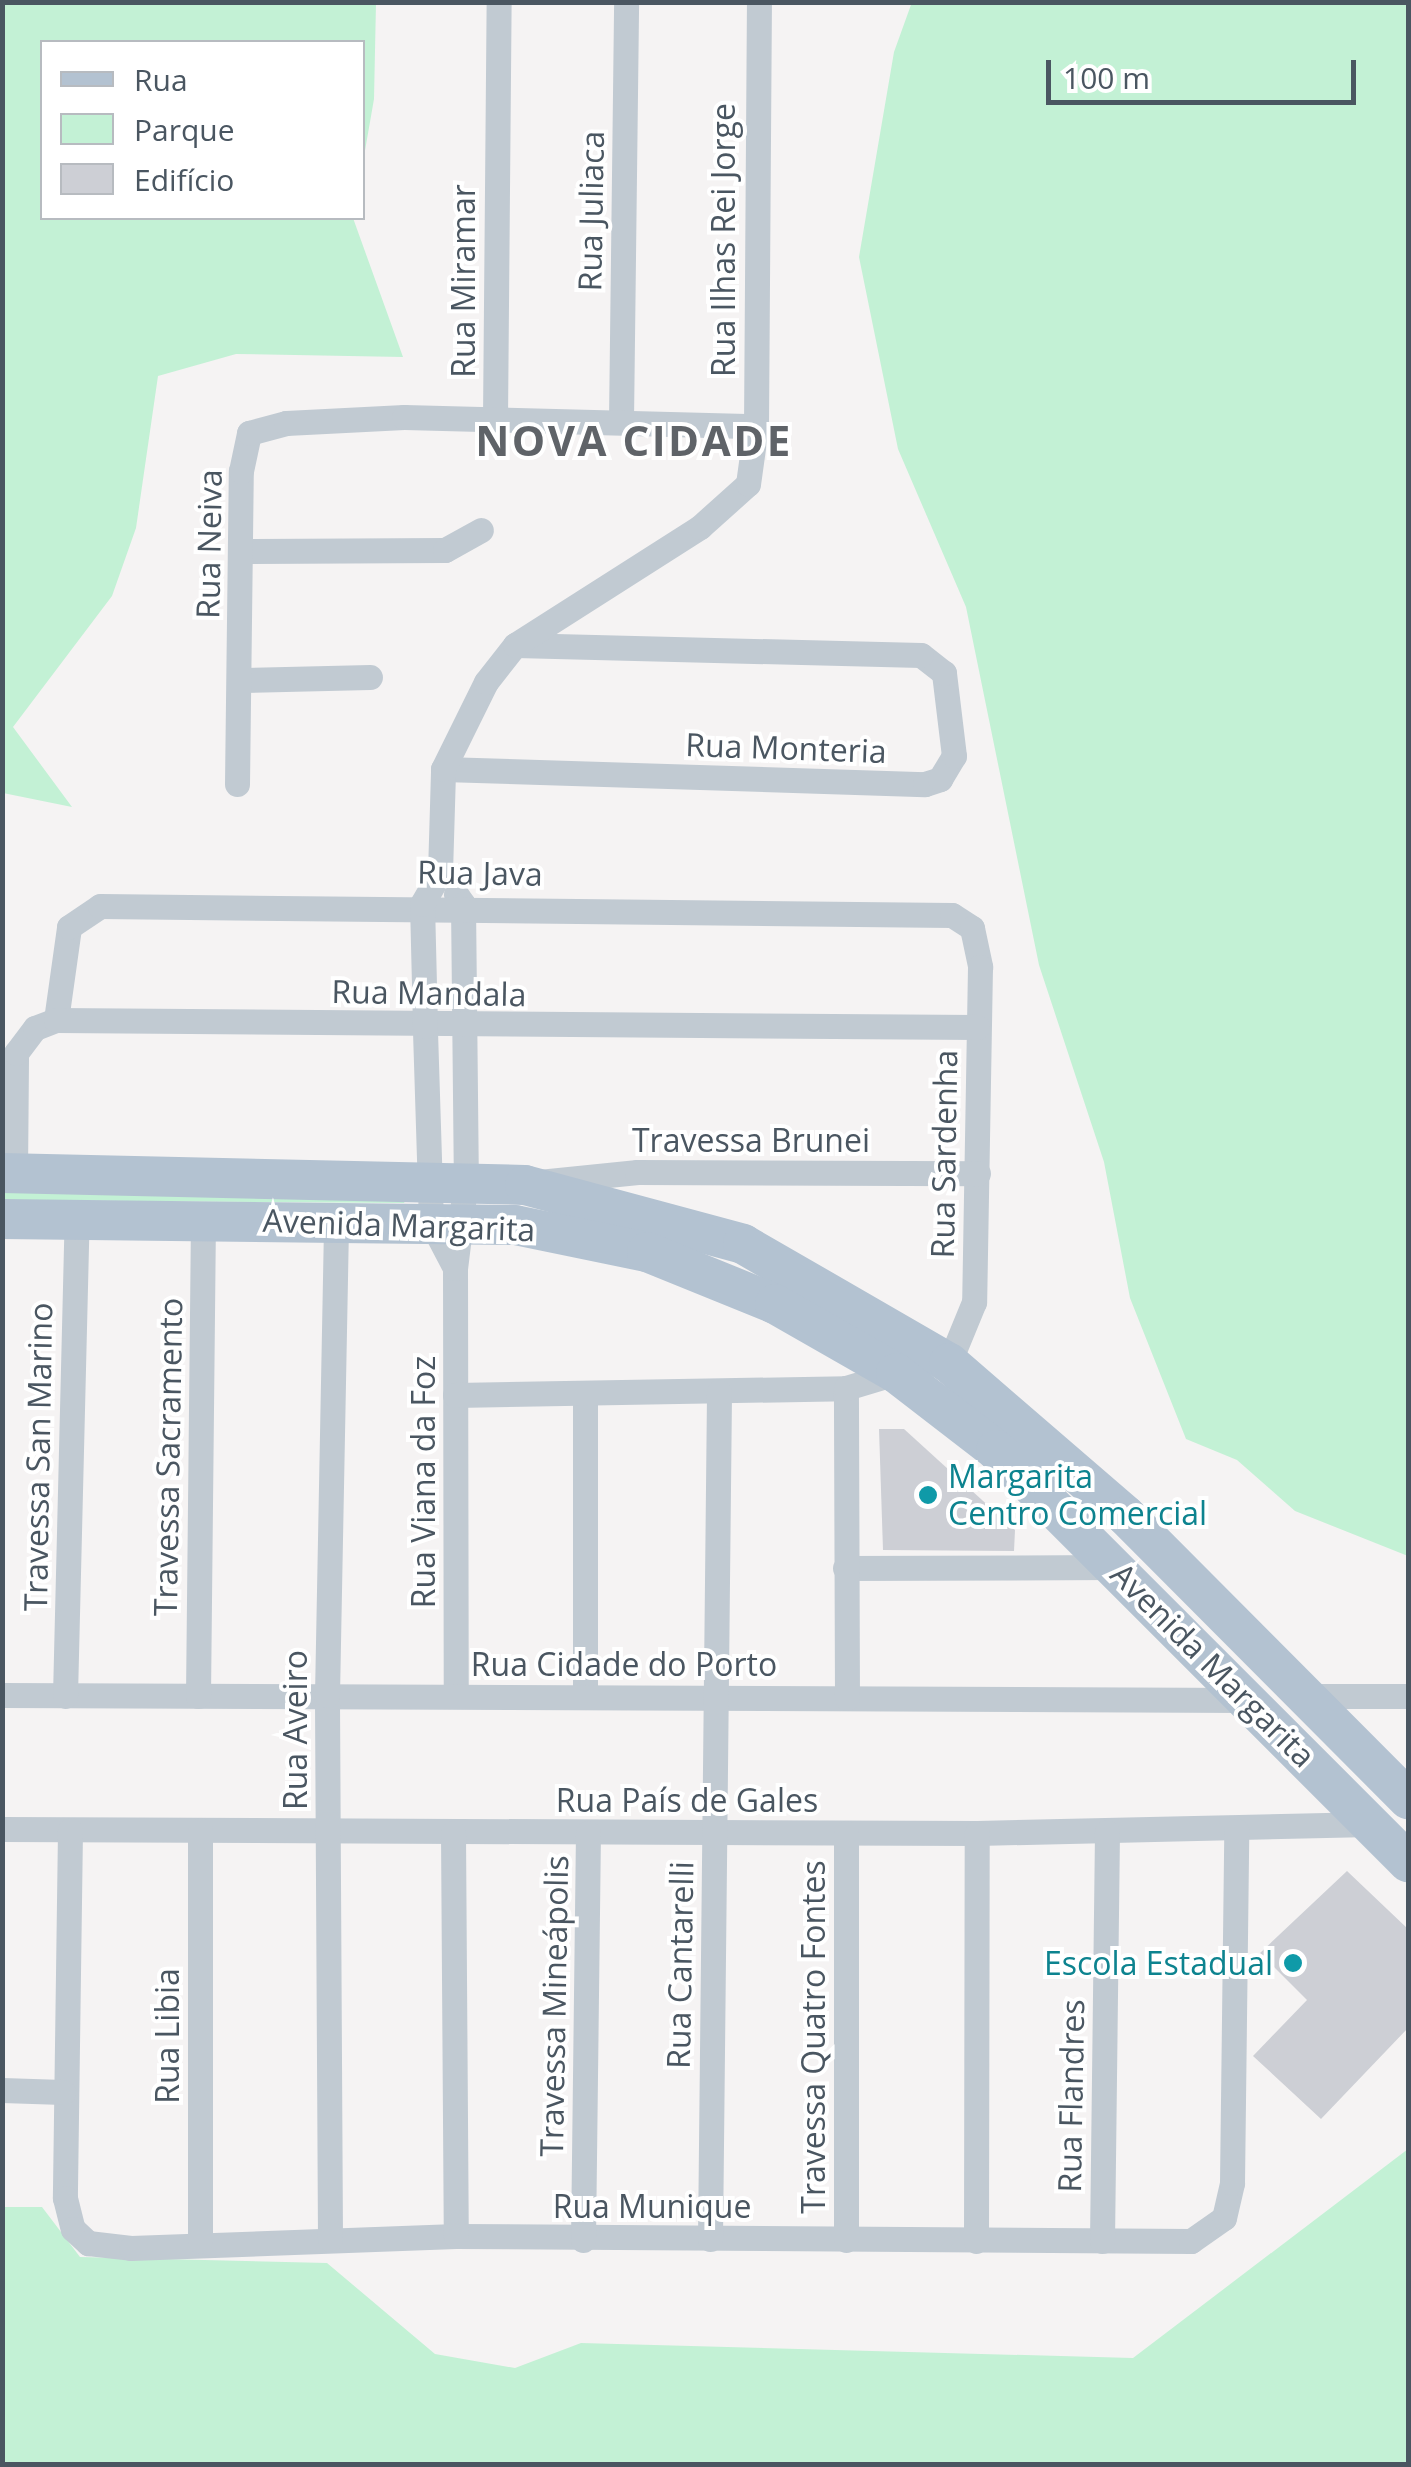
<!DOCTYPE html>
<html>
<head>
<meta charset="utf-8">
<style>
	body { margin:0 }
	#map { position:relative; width:1411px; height:2467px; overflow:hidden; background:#f5f3f3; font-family:"Open Sans",sans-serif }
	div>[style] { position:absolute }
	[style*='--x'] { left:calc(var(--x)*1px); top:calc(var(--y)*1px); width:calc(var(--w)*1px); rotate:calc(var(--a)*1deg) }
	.green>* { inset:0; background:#c3f1d5 }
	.building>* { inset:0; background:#cdcfd5 }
	.street>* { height:25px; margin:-12.5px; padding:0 12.5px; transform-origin:12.5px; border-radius:12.5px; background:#c1cad2 }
	.primary>* { height:40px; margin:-20px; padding:0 20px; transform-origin:20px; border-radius:20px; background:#b3c2d1 }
	.dots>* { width:28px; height:28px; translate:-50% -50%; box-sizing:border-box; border:5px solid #fff; border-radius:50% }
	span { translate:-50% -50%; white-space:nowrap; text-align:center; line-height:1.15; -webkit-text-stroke:8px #fff; paint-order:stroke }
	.street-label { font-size:32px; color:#4a5661 }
	.culture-label { font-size:32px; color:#0d838f }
	.left { translate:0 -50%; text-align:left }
	.right { translate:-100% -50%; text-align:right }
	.district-label { font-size:42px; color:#5f6368; font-weight:700; letter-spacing:2.5px }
	.frame { position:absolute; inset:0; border:5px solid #4a5661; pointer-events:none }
	.legend { position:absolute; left:40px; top:40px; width:325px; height:180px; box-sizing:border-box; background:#fff; border:2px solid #b7bbc0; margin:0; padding:12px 18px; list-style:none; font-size:30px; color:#4a5661 }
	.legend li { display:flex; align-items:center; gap:20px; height:50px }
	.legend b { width:50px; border:2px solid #b7bbc0 }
	.scale { position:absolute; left:1046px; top:60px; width:310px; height:45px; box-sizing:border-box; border:5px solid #4a5661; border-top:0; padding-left:12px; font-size:30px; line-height:35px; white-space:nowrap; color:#4a5661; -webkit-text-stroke:8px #fff; paint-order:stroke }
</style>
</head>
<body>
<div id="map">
	<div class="green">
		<div style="clip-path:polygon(912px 2px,1408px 3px,1408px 1556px,1295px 1511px,1237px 1460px,1186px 1439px,1130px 1298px,1104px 1162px,1039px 965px,966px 607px,898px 449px,859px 257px,894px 52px)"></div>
		<div style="clip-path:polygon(2px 3px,376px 3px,374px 99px,363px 162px,362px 42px,42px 42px,42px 218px,353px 218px,403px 357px,236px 354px,158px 376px,136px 528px,112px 596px,13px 727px,72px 807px,3px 793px)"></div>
		<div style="clip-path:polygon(3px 1183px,408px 1196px,404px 1203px,3px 1200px)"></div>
		<div style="clip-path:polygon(1408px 2149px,1408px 2464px,3px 2464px,2px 2207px,42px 2207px,80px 2257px,327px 2263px,435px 2354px,515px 2368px,581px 2343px,1133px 2358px)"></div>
	</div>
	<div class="building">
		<div style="clip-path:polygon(879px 1429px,904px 1429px,1015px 1530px,1014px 1551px,883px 1550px)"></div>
		<div style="clip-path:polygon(1347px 1871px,1408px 1929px,1408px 2028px,1321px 2119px,1253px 2056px,1307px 2000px,1260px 1953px)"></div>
	</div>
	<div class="street">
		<div style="--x:495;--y:419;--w:417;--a:-89.5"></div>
		<div style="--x:621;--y:421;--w:419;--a:-89.3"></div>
		<div style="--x:242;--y:551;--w:203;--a:-0.3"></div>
		<div style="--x:445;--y:550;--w:41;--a:-29.1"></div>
		<div style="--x:240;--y:680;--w:130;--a:-1.3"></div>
		<div style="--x:443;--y:769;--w:482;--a:1.8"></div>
		<div style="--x:925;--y:784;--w:16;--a:-18"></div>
		<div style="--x:940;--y:779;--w:27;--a:-59"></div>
		<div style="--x:954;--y:756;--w:84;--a:-96.9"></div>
		<div style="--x:944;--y:673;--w:29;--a:-142"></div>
		<div style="--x:921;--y:655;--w:406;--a:-178.6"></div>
		<div style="--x:237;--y:784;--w:313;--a:-89.3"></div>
		<div style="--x:241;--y:471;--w:39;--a:-78"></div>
		<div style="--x:249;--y:433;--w:38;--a:-15"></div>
		<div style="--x:286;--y:423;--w:118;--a:-2.9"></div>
		<div style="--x:404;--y:417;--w:352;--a:1.5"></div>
		<div style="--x:456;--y:894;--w:12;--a:55"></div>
		<div style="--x:463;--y:904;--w:275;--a:89.4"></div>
		<div style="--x:466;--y:1179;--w:90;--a:97"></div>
		<div style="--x:455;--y:1268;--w:427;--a:89.9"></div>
		<div style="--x:56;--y:1020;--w:94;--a:-82"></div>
		<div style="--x:69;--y:927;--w:37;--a:-34"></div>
		<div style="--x:100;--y:906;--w:852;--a:0.61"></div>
		<div style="--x:952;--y:915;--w:24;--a:33"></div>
		<div style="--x:972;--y:928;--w:40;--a:78"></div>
		<div style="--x:980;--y:967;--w:335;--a:91"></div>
		<div style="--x:974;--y:1302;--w:66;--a:112.3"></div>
		<div style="--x:15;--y:1174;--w:121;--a:-89.5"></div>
		<div style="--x:16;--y:1053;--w:31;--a:-53"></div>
		<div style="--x:35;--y:1028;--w:22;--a:-21"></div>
		<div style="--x:56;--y:1020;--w:921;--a:0.44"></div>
		<div style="--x:539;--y:1182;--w:99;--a:-5.8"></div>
		<div style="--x:637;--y:1172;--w:341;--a:0.2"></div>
		<div style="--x:455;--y:1268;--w:52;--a:-117.6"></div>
		<div style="--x:431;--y:1222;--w:196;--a:-91.8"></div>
		<div style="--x:425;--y:1026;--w:122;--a:-91.4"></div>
		<div style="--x:422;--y:904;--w:36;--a:-60"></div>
		<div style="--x:440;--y:873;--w:104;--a:-88.3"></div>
		<div style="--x:443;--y:769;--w:97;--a:-63.7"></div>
		<div style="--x:486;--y:682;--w:47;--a:-51.9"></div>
		<div style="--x:515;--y:645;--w:219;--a:-32.5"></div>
		<div style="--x:700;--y:527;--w:64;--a:-41.9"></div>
		<div style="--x:748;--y:484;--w:59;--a:-82.1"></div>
		<div style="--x:756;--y:426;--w:424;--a:-89.6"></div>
		<div style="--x:585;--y:1393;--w:304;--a:90"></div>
		<div style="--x:455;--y:1395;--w:391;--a:-1"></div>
		<div style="--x:845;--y:1568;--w:270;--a:-0.2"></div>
		<div style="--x:2;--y:1695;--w:1243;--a:0.23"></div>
		<div style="--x:65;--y:1696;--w:476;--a:-88.6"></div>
		<div style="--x:198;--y:1696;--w:476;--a:-89.4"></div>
		<div style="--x:1301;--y:1696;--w:107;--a:0"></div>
		<div style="--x:847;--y:1698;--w:310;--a:-90.2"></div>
		<div style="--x:846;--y:1388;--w:52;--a:-16.7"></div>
		<div style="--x:2;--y:1829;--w:975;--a:0.24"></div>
		<div style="--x:977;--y:1833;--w:394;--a:-1.3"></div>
		<div style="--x:70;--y:1830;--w:368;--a:90.8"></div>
		<div style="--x:65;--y:2198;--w:32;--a:76"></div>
		<div style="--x:73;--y:2229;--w:21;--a:43"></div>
		<div style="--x:88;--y:2243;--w:43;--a:6.6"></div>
		<div style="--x:131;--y:2248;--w:325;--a:-2.1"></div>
		<div style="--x:456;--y:2236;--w:735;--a:0.39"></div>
		<div style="--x:1191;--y:2241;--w:40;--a:-34.9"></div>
		<div style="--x:1224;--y:2218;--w:36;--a:-77"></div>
		<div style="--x:1232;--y:2183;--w:352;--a:-89.3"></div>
		<div style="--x:453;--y:1833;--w:403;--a:89.6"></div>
		<div style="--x:846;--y:1833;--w:407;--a:90"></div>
		<div style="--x:2;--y:2090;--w:61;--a:1.9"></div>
		<div style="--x:330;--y:2239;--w:544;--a:-90.32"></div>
		<div style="--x:327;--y:1695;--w:473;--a:-88.9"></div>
		<div style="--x:710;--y:2239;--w:847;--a:-89.39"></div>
		<div style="--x:583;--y:2240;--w:407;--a:-89.3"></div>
		<div style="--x:200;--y:2241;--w:411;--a:-90"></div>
		<div style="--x:976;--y:2241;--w:408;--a:-89.9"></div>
		<div style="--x:1102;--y:2241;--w:409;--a:-89.3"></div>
	</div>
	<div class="primary">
		<div style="--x:2;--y:1173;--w:523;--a:1.31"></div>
		<div style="--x:525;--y:1185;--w:226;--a:15.1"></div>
		<div style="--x:743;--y:1244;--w:238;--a:30"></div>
		<div style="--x:949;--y:1363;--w:234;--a:40.8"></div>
		<div style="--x:1126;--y:1516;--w:400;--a:45.1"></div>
		<div style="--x:2;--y:1219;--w:513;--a:0.67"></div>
		<div style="--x:515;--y:1225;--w:135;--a:11.6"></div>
		<div style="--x:647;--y:1252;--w:138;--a:22.1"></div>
		<div style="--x:775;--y:1304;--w:139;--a:29.7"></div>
		<div style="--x:896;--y:1373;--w:126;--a:37.6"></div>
		<div style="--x:996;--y:1450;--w:583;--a:45"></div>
	</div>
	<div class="dots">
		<div style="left:928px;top:1495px;background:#0f9aa8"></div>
		<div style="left:1293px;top:1963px;background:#0f9aa8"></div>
	</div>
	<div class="street-label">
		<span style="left:591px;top:211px;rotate:-89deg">Rua Juliaca</span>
		<span style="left:723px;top:240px;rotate:-90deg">Rua Ilhas Rei Jorge</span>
		<span style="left:463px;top:281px;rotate:-90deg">Rua Miramar</span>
		<span style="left:209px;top:544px;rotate:-89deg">Rua Neiva</span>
		<span style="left:786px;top:748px;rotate:2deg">Rua Monteria</span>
		<span style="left:480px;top:873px;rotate:1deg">Rua Java</span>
		<span style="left:429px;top:993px;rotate:1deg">Rua Mandala</span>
		<span style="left:751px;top:1140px">Travessa Brunei</span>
		<span style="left:944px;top:1154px;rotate:-89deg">Rua Sardenha</span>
		<span style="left:399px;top:1225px;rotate:2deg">Avenida Margarita</span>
		<span style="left:38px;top:1457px;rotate:-89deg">Travessa San Marino</span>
		<span style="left:168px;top:1457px;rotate:-89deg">Travessa Sacramento</span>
		<span style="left:423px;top:1482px;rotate:-90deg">Rua Viana da Foz</span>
		<span style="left:624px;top:1664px">Rua Cidade do Porto</span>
		<span style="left:1213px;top:1665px;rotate:45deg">Avenida Margarita</span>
		<span style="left:295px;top:1730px;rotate:-90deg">Rua Aveiro</span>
		<span style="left:687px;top:1800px">Rua País de Gales</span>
		<span style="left:680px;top:1965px;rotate:-89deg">Rua Cantarelli</span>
		<span style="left:554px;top:2006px;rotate:-89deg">Travessa Mineápolis</span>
		<span style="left:167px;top:2036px;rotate:-90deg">Rua Libia</span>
		<span style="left:813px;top:2037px;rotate:-90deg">Travessa Quatro Fontes</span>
		<span style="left:1071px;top:2096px;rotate:-89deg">Rua Flandres</span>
		<span style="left:652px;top:2206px">Rua Munique</span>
	</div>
	<div class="culture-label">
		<span class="left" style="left:948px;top:1495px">Margarita<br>Centro Comercial</span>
		<span class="right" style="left:1273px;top:1963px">Escola Estadual</span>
	</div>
	<div class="district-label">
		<span style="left:634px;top:440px">NOVA CIDADE</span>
	</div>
	<div class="frame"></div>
	<ul class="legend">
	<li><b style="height:12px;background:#b3c2d1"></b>Rua</li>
	<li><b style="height:28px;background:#c3f1d5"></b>Parque</li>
	<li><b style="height:28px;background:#cdcfd5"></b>Edifício</li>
	</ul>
	<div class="scale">100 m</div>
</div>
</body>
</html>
